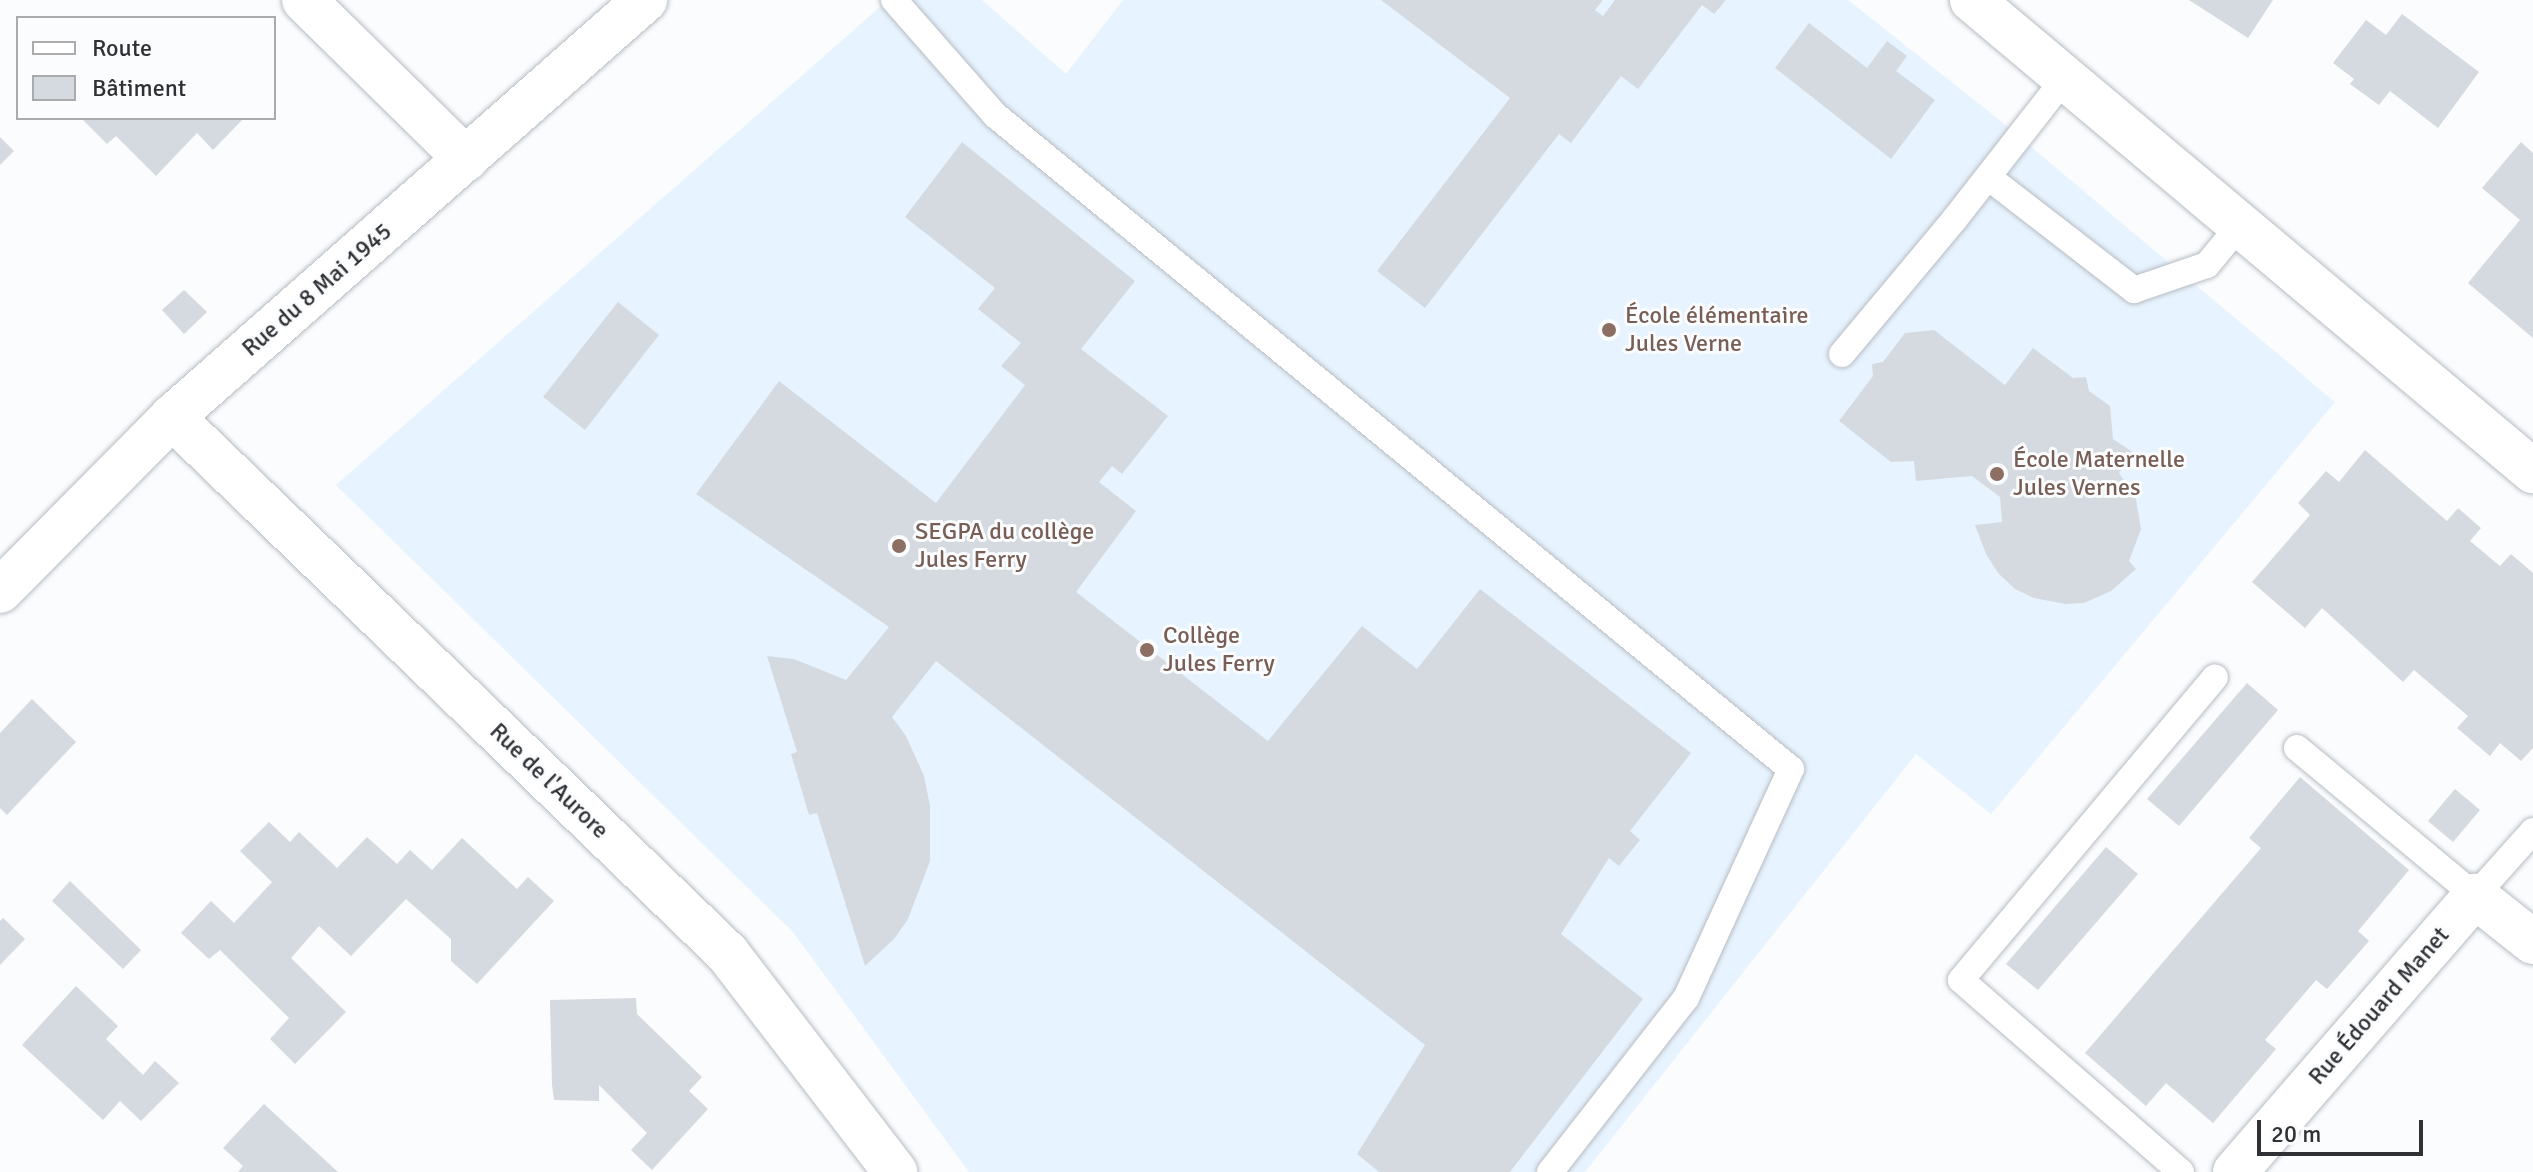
<!DOCTYPE html>
<html>
<head>
<meta charset="utf-8">
<style>
	body { margin:0 }
	#map { position:relative; width:2533px; height:1172px; overflow:hidden; background:#fafcfe; font-family:Signika,sans-serif }
	div>[style] { position:absolute }
	[style*='--x'] { left:calc(var(--x)*1px); top:calc(var(--y)*1px); width:calc(var(--w)*1px); rotate:calc(var(--a)*1deg) }
	.built>* { inset:0; background:#e7f3fe }
	.building>* { inset:0; background:#d5dae0 }
	.roads { filter:drop-shadow(0 0 2px #b7bcc2) drop-shadow(0 0 2px #b7bcc2) }
	.lane>* { height:26px; margin:-13px; padding:0 13px; transform-origin:13px; border-radius:13px; background:#fff }
	.street>* { height:44px; margin:-22px; padding:0 22px; transform-origin:22px; border-radius:22px; background:#fff }
	.secondary>* { height:44px; margin:-22px; padding:0 22px; transform-origin:22px; border-radius:22px; background:#fff }
	.dots>* { width:22px; height:22px; translate:-50% -50%; box-sizing:border-box; border:4px solid #fafcfe; border-radius:50% }
	span { translate:-50% -50%; white-space:nowrap; text-align:center; line-height:1.15; -webkit-text-stroke:6px #fafcfe; paint-order:stroke }
	.street-label { font-size:24px; color:#2f3134 }
	.education-label { font-size:24px; color:#785e54 }
	.left { translate:0 -50%; text-align:left }
	.legend { position:absolute; left:16px; top:16px; width:260px; height:104px; box-sizing:border-box; background:#fafcfe; border:2px solid #a9abad; margin:0; padding:10px 14px; list-style:none; font-size:24px; color:#2f3134 }
	.legend li { display:flex; align-items:center; gap:16px; height:40px }
	.legend b { width:40px; border:2px solid #a9abad }
	.scale { position:absolute; left:2257px; top:1120px; width:166px; height:36px; box-sizing:border-box; border:4px solid #2f3134; border-top:0; padding-left:10px; font-size:24px; line-height:28px; white-space:nowrap; color:#2f3134; -webkit-text-stroke:6px #fafcfe; paint-order:stroke }
</style>
</head>
<body>
<div id="map">
	<div class="built">
		<div style="clip-path:polygon(888px 0,982px 0,1066px 74px,1123px 0,1848px 0,1993px 115px,2335px 402px,1991px 814px,1916px 754px,1585px 1172px,969px 1172px,793px 932px,336px 485px)"></div>
	</div>
	<div class="building">
		<div style="clip-path:polygon(1381px 0,1603px 0,1595px 10px,1603px 16px,1615px 0,1726px 0,1714px 14px,1702px 5px,1638px 89px,1621px 76px,1571px 143px,1559px 134px,1425px 308px,1377px 271px,1510px 98px)"></div>
		<div style="clip-path:polygon(2189px 0,2273px 0,2248px 38px)"></div>
		<div style="clip-path:polygon(2402px 14px,2479px 72px,2438px 128px,2390px 91px,2379px 105px,2350px 84px,2354px 79px,2333px 63px,2366px 20px,2386px 35px)"></div>
		<div style="clip-path:polygon(1809px 23px,1867px 68px,1887px 41px,1907px 56px,1896px 71px,1935px 100px,1891px 159px,1775px 68px)"></div>
		<div style="clip-path:polygon(81px 118px,244px 118px,213px 150px,197px 133px,156px 176px,116px 136px,107px 144px)"></div>
		<div style="clip-path:polygon(0 137px,14px 151px,0 165px)"></div>
		<div style="clip-path:polygon(962px 142px,1135px 281px,1081px 349px,1168px 416px,1122px 474px,1112px 466px,1099px 482px,1136px 511px,1076px 592px,1268px 741px,1362px 626px,1417px 669px,1480px 589px,1691px 753px,1630px 831px,1640px 840px,1619px 866px,1609px 858px,1561px 934px,1643px 999px,1510px 1172px,1379px 1172px,1357px 1154px,1425px 1045px,936px 661px,892px 717px,906px 736px,924px 776px,930px 806px,930px 861px,908px 919px,894px 939px,865px 966px,817px 813px,809px 815px,791px 754px,797px 752px,767px 656px,794px 659px,846px 680px,889px 627px,696px 494px,779px 381px,936px 503px,1025px 385px,1001px 366px,1021px 343px,978px 309px,995px 288px,905px 217px)"></div>
		<div style="clip-path:polygon(2521px 142px,2533px 153px,2533px 338px,2468px 283px,2520px 220px,2482px 188px)"></div>
		<div style="clip-path:polygon(184px 290px,207px 312px,184px 334px,162px 310px)"></div>
		<div style="clip-path:polygon(618px 302px,659px 335px,585px 430px,543px 397px)"></div>
		<div style="clip-path:polygon(1934px 330px,2005px 385px,2033px 348px,2073px 378px,2086px 377px,2089px 391px,2110px 406px,2113px 439px,2134px 453px,2119px 473px,2136px 499px,2141px 529px,2129px 561px,2136px 569px,2111px 591px,2084px 603px,2065px 604px,2034px 598px,2015px 589px,1998px 573px,1986px 554px,1975px 525px,2002px 522px,2000px 497px,1972px 476px,1916px 481px,1914px 461px,1891px 462px,1839px 421px,1873px 376px,1872px 364px,1883px 362px,1905px 333px)"></div>
		<div style="clip-path:polygon(2365px 450px,2447px 521px,2458px 508px,2481px 528px,2470px 541px,2500px 566px,2511px 554px,2533px 573px,2533px 748px,2521px 761px,2500px 743px,2490px 756px,2457px 728px,2468px 716px,2414px 670px,2403px 682px,2322px 608px,2305px 628px,2252px 582px,2310px 515px,2298px 503px,2326px 471px,2339px 482px)"></div>
		<div style="clip-path:polygon(2247px 683px,2278px 710px,2179px 826px,2147px 799px)"></div>
		<div style="clip-path:polygon(32px 699px,76px 742px,7px 815px,0 808px,0 733px)"></div>
		<div style="clip-path:polygon(2300px 777px,2409px 870px,2358px 931px,2369px 941px,2327px 989px,2316px 980px,2265px 1040px,2276px 1049px,2213px 1123px,2166px 1083px,2146px 1106px,2085px 1053px,2261px 848px,2249px 838px)"></div>
		<div style="clip-path:polygon(2455px 789px,2480px 810px,2453px 842px,2428px 821px)"></div>
		<div style="clip-path:polygon(269px 822px,290px 842px,299px 832px,337px 868px,367px 837px,397px 864px,410px 850px,432px 870px,462px 838px,517px 889px,528px 877px,554px 901px,477px 984px,451px 961px,451px 939px,406px 899px,351px 956px,319px 926px,291px 958px,346px 1012px,295px 1064px,270px 1039px,289px 1018px,220px 950px,209px 959px,181px 933px,211px 901px,234px 923px,272px 882px,240px 851px)"></div>
		<div style="clip-path:polygon(2106px 847px,2138px 874px,2038px 990px,2006px 964px)"></div>
		<div style="clip-path:polygon(70px 881px,141px 950px,123px 969px,52px 901px)"></div>
		<div style="clip-path:polygon(3px 918px,25px 939px,0 965px,0 921px)"></div>
		<div style="clip-path:polygon(76px 986px,118px 1026px,106px 1039px,143px 1075px,155px 1061px,179px 1083px,141px 1121px,120px 1101px,103px 1120px,22px 1045px)"></div>
		<div style="clip-path:polygon(636px 998px,637px 1014px,702px 1077px,689px 1091px,708px 1109px,652px 1170px,631px 1150px,647px 1133px,599px 1085px,599px 1101px,554px 1100px,552px 1085px,550px 1000px)"></div>
		<div style="clip-path:polygon(264px 1104px,338px 1172px,238px 1172px,243px 1166px,223px 1148px)"></div>
	</div>
	<div class="roads">
		<div class="lane">
			<div style="--x:894;--y:0;--w:153;--a:48.7"></div>
			<div style="--x:995;--y:115;--w:1030;--a:39.41"></div>
			<div style="--x:1791;--y:769;--w:252;--a:114.6"></div>
			<div style="--x:1686;--y:998;--w:221;--a:128"></div>
			<div style="--x:1988;--y:177;--w:185;--a:37.7"></div>
			<div style="--x:2134;--y:290;--w:77;--a:-18.9"></div>
			<div style="--x:2207;--y:265;--w:52;--a:-50.5"></div>
			<div style="--x:1842;--y:354;--w:175;--a:-50.1"></div>
			<div style="--x:1954;--y:220;--w:180;--a:-52"></div>
			<div style="--x:2297;--y:748;--w:231;--a:39.7"></div>
			<div style="--x:2475;--y:896;--w:87;--a:-48.3"></div>
			<div style="--x:2181;--y:1172;--w:292;--a:-138.9"></div>
			<div style="--x:1961;--y:980;--w:395;--a:-50"></div>
		</div>
		<div class="street">
			<div style="--x:304;--y:0;--w:227;--a:44.5"></div>
			<div style="--x:172;--y:417;--w:773;--a:44"></div>
			<div style="--x:728;--y:954;--w:275;--a:52.5"></div>
			<div style="--x:2235;--y:1172;--w:366;--a:-49"></div>
			<div style="--x:2475;--y:896;--w:74;--a:38.4"></div>
		</div>
		<div class="secondary">
			<div style="--x:1972;--y:0;--w:733;--a:40.02"></div>
			<div style="--x:0;--y:591;--w:245;--a:-45.3"></div>
			<div style="--x:172;--y:417;--w:631;--a:-41.4"></div>
		</div>
	</div>
	<div class="dots">
		<div style="left:1609px;top:330px;background:#8d6e63"></div>
		<div style="left:1997px;top:474px;background:#8d6e63"></div>
		<div style="left:899px;top:546px;background:#8d6e63"></div>
		<div style="left:1147px;top:650px;background:#8d6e63"></div>
	</div>
	<div class="street-label">
		<span style="left:317px;top:290px;rotate:-41deg">Rue du 8 Mai 1945</span>
		<span style="left:549px;top:781px;rotate:44deg">Rue de l'Aurore</span>
		<span style="left:2379px;top:1006px;rotate:-49deg">Rue Édouard Manet</span>
	</div>
	<div class="education-label">
		<span class="left" style="left:1625px;top:330px">École élémentaire<br>Jules Verne</span>
		<span class="left" style="left:2013px;top:474px">École Maternelle<br>Jules Vernes</span>
		<span class="left" style="left:915px;top:546px">SEGPA du collège<br>Jules Ferry</span>
		<span class="left" style="left:1163px;top:650px">Collège<br>Jules Ferry</span>
	</div>
	<ul class="legend">
	<li><b style="height:10px;background:#fff"></b>Route</li>
	<li><b style="height:22px;background:#d5dae0"></b>Bâtiment</li>
	</ul>
	<div class="scale">20 m</div>
</div>
</body>
</html>
